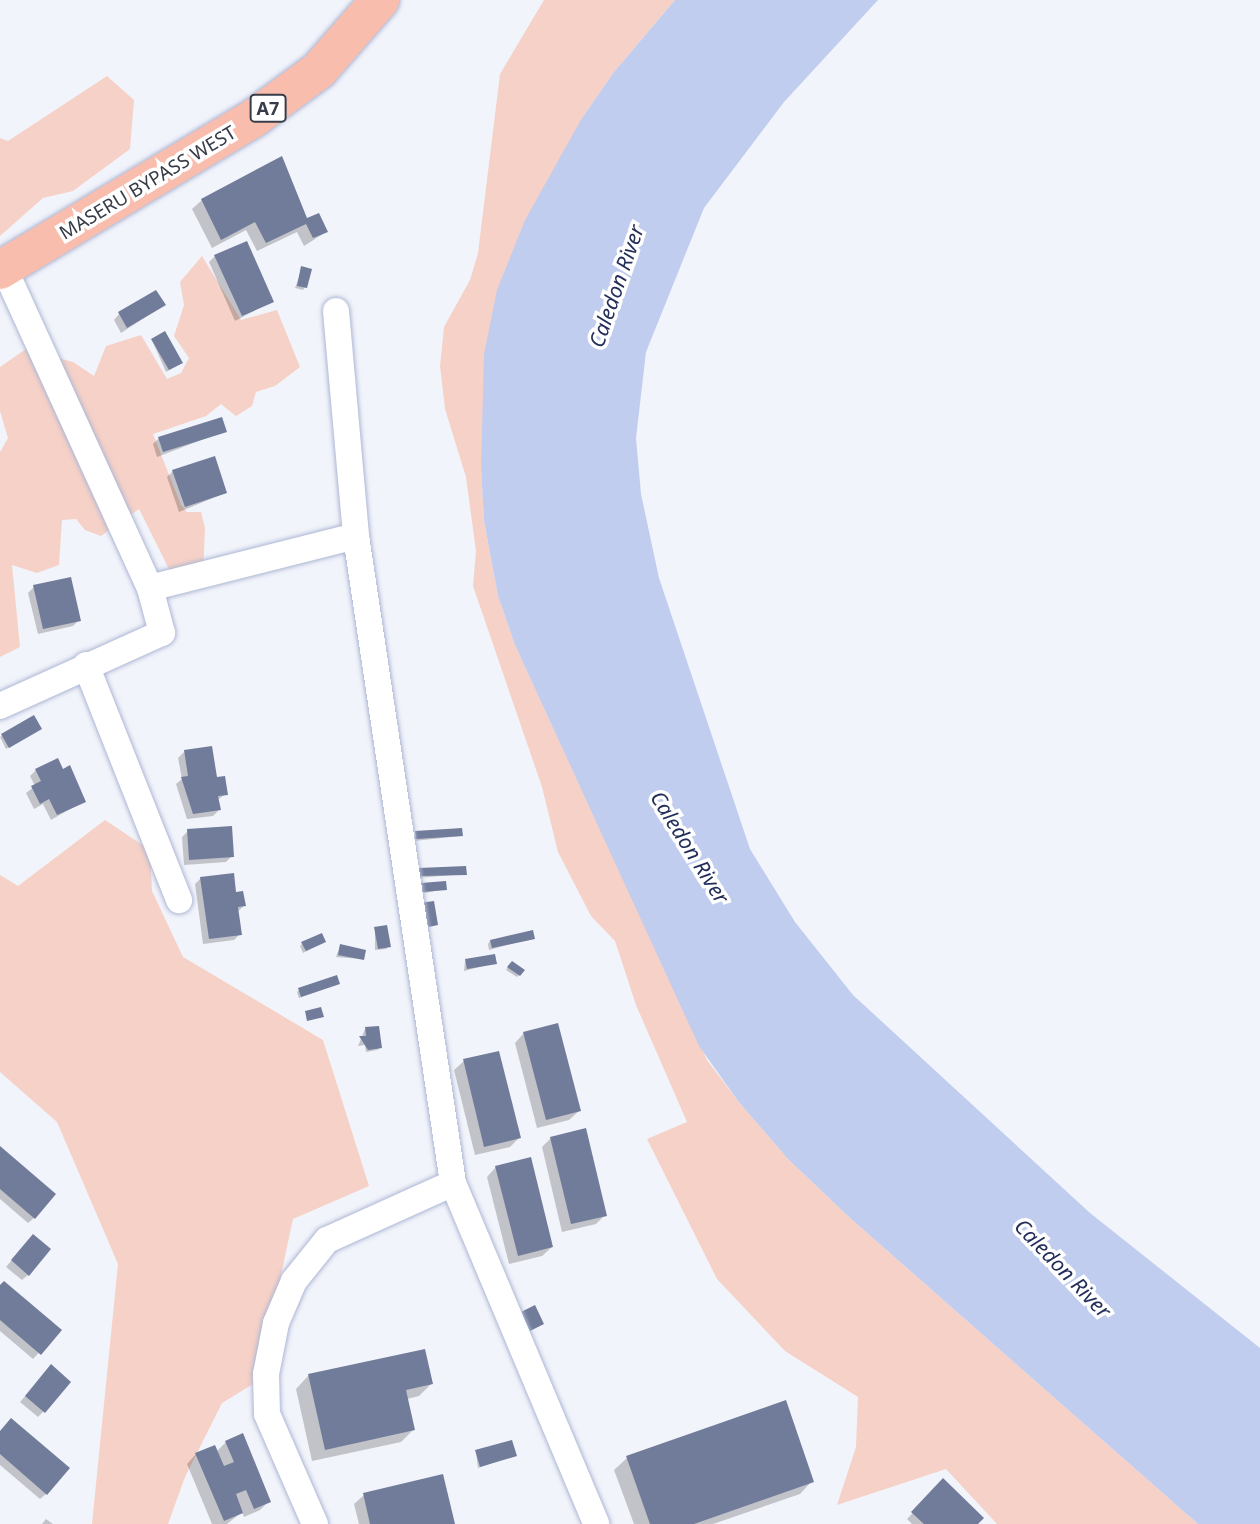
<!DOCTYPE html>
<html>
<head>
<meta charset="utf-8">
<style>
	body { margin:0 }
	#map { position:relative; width:1260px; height:1524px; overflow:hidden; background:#f2f4fb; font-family:"Noto Sans",sans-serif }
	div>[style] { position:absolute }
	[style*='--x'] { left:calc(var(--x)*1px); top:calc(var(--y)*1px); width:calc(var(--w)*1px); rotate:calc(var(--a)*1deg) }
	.green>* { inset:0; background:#f6d1c7 }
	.water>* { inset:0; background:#c1cdef }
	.shadow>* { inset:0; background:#0003 }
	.building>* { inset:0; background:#717b9a }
	.roads { filter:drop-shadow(0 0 2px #adb7d4) drop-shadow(0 0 2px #adb7d4) }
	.street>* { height:26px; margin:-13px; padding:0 13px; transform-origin:13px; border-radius:13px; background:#fff }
	.primary>* { height:38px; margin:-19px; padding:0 19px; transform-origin:19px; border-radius:19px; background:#f9bdae }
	span { translate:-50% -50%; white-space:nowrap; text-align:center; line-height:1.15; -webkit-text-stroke:7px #fff; paint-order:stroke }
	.shield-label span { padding:2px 5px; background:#fff; border:2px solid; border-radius:5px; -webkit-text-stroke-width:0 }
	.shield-label { font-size:18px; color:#383c48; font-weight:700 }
	.street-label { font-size:19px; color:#383c48 }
	.water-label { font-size:21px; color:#232e5a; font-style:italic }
</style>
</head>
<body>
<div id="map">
	<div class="green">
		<div style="clip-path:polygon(544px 0,675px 0,614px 72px,582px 118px,481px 467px,484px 521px,498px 596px,515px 645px,707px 1060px,738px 1101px,788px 1159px,849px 1217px,1198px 1524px,997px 1524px,946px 1469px,837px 1505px,856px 1447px,858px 1397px,785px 1351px,717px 1279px,647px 1139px,687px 1122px,636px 1005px,615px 941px,591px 916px,558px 852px,542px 787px,473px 586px,476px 551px,466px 477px,445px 409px,440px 366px,444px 327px,470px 280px,478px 253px,500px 74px)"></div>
		<div style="clip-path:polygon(107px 76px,134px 100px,130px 149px,73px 191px,43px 198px,0 236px,0 138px,8px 141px)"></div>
		<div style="clip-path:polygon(202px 256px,241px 320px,277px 310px,300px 367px,275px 386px,256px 392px,252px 406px,236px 416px,221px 404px,206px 416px,153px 434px,181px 505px,187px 512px,201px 512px,205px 528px,203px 574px,177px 585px,139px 509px,101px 536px,85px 530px,76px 519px,62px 520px,59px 565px,37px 573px,12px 565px,20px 647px,0 657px,0 452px,8px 438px,0 411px,0 367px,26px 349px,73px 362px,94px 376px,106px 346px,141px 335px,167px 379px,181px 373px,189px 358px,174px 336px,184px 305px,180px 282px)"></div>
		<div style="clip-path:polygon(105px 820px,150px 850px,152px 891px,183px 957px,323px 1040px,369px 1186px,293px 1219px,258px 1381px,222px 1403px,185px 1477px,168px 1524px,92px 1524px,118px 1264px,57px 1122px,0 1072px,0 875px,18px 886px)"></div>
	</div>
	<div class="water">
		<div style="clip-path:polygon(675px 0,878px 0,784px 102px,704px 208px,646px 352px,636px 438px,641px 494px,659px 578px,750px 849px,795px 922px,853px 995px,1090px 1213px,1260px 1348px,1260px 1524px,1198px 1524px,849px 1217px,788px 1159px,738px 1101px,699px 1046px,515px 645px,498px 596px,484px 521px,481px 467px,484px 354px,497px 290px,525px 220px,582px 118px,614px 72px)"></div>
	</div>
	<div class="shadow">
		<div style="clip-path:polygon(202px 200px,306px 221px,326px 232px,304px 246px,297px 232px,257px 251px,246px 230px,212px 248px,192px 209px)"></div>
		<div style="clip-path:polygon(215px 256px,272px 301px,235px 321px,209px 262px)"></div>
		<div style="clip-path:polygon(302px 268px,305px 287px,303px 290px,295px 288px)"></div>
		<div style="clip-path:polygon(164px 305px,121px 333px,114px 320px,119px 314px)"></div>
		<div style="clip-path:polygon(152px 340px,178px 365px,166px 372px)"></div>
		<div style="clip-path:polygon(225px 431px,157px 457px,153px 444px,159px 438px)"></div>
		<div style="clip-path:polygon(173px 471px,225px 493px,179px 512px,167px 477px)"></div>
		<div style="clip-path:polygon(34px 587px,79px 620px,73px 626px,38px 634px,28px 593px)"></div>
		<div style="clip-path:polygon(33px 717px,37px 731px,6px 749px,0 737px)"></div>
		<div style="clip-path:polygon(184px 752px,226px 794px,217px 800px,219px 810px,213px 816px,187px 819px,176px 784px,182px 779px,178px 758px)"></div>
		<div style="clip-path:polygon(36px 770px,84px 801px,51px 820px,43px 804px,34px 809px,26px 793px,35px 786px,30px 776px)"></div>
		<div style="clip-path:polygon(188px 831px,232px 856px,226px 862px,184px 865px,182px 837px)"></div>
		<div style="clip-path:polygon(416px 833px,461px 836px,414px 841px)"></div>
		<div style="clip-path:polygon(417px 872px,465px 874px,417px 878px)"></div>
		<div style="clip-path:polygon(201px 878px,244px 906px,237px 912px,240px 934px,234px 940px,203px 944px,195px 884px)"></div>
		<div style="clip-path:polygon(420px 888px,445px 889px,420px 894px)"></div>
		<div style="clip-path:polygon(375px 929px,389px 946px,386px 949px,375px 950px)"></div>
		<div style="clip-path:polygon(533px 938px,489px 950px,488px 944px,490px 941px)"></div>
		<div style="clip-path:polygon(324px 942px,303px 953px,300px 946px,302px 944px)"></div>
		<div style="clip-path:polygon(340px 946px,362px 959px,336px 957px)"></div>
		<div style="clip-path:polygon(465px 961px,495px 963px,464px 971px)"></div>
		<div style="clip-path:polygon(509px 965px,522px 971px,517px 977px,506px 970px)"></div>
		<div style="clip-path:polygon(338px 984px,299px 998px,297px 992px,299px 990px)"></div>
		<div style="clip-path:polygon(365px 1029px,380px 1048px,377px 1050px,366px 1052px,365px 1045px,358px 1046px)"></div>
		<div style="clip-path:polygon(524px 1033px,579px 1111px,569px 1120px,537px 1128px,515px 1043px)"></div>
		<div style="clip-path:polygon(464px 1061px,519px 1138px,510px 1147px,475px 1155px,454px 1070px)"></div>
		<div style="clip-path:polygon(551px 1138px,605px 1215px,596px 1224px,562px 1232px,542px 1147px)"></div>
		<div style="clip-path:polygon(0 1149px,34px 1218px,28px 1223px,0 1199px)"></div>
		<div style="clip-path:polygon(496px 1167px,552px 1247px,542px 1256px,509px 1264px,487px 1177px)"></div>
		<div style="clip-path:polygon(27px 1242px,28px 1275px,22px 1280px,6px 1267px)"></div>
		<div style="clip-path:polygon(0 1287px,60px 1330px,33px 1359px,0 1331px)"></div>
		<div style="clip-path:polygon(46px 1372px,44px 1411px,38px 1417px,20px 1402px)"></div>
		<div style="clip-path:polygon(308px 1376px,431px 1384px,419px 1396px,407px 1399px,414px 1429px,401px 1442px,312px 1461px,296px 1389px)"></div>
		<div style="clip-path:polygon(0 1433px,46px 1494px,40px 1499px,0 1465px)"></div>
		<div style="clip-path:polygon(226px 1442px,269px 1501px,260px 1510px,244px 1517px,242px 1512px,227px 1524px,212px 1524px,187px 1464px,196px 1454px,216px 1452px)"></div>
		<div style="clip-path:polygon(476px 1452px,515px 1455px,478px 1468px)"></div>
		<div style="clip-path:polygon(627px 1458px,812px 1481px,800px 1494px,713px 1524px,634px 1524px,614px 1470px)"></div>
		<div style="clip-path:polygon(943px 1481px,976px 1524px,912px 1524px,907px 1519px)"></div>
		<div style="clip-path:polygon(364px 1495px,453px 1524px,359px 1524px,354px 1504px)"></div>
		<div style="clip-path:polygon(46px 1519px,53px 1524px,42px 1524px)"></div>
	</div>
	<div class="building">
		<div style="clip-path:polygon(282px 156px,307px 218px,319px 213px,328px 232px,313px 238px,306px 224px,266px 243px,255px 222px,221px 240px,201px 199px)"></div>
		<div style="clip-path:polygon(247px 241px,274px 302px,242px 316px,214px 255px)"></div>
		<div style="clip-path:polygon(301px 266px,312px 269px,307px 288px,297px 286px)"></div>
		<div style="clip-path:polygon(156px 290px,166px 305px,127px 328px,118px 312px)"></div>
		<div style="clip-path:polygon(165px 331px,183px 363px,169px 370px,151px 339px)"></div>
		<div style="clip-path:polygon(222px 417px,227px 432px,163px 452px,158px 437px)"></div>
		<div style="clip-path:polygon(215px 456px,227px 493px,185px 507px,172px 470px)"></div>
		<div style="clip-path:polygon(71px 577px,81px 621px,43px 629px,33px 585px)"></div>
		<div style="clip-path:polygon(34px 715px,42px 729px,9px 748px,1px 734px)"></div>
		<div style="clip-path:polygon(212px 746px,217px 777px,225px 776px,228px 795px,218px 796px,221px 810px,193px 814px,181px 777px,188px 776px,184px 750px)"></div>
		<div style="clip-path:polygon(58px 758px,63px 769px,70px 765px,86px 802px,57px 815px,49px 799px,40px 804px,31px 786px,41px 781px,35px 769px)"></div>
		<div style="clip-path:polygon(232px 826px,234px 857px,189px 860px,187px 829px)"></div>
		<div style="clip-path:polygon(462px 828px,463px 836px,416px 839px,415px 831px)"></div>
		<div style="clip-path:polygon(466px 866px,467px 875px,419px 876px,419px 868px)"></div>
		<div style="clip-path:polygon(234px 873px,236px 892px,243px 891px,246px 906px,238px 907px,242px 935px,209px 939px,200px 877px)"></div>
		<div style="clip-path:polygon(446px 881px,447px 890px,422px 892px,421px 883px)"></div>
		<div style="clip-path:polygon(434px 901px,438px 925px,424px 928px,420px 903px)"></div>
		<div style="clip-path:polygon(387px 925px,391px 947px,378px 949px,374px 927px)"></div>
		<div style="clip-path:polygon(533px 930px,535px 939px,492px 948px,490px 940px)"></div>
		<div style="clip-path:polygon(322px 933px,326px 942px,306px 951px,301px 942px)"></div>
		<div style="clip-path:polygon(340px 944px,366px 950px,364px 960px,338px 955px)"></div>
		<div style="clip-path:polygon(495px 954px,497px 964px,467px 969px,465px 959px)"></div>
		<div style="clip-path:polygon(512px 961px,525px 970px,520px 976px,507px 967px)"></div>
		<div style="clip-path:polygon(337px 975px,340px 984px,301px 997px,298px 988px)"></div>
		<div style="clip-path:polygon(321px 1007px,324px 1017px,307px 1021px,305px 1011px)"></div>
		<div style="clip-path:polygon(558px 1023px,581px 1111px,546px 1120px,523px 1032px)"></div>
		<div style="clip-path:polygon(379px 1026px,382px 1048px,368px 1050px,359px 1036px,366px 1036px,365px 1027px)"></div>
		<div style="clip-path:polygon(499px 1051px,521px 1138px,484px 1147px,463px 1059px)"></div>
		<div style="clip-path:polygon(586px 1128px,607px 1216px,571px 1224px,550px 1137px)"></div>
		<div style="clip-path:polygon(0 1146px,56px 1194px,35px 1219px,0 1189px)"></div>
		<div style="clip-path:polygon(531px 1157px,553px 1247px,518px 1256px,495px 1166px)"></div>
		<div style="clip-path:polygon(33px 1234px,51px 1249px,29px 1276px,11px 1260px)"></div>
		<div style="clip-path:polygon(4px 1281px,62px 1330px,41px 1355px,0 1320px,0 1285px)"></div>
		<div style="clip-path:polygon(535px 1305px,544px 1324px,530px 1331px,521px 1312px)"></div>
		<div style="clip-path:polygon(425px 1349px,433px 1384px,406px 1390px,415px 1430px,325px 1450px,308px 1374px)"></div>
		<div style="clip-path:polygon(51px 1364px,71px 1382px,45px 1413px,25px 1396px)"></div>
		<div style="clip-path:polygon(786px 1400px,814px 1482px,694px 1524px,650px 1524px,626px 1456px)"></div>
		<div style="clip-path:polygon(11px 1418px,70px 1468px,47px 1495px,0 1454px,0 1431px)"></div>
		<div style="clip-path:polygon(243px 1433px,271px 1502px,254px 1509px,246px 1490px,236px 1494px,243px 1513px,224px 1521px,195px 1453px,215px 1445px,224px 1466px,234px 1462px,225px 1441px)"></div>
		<div style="clip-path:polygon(512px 1440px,517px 1456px,480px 1467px,475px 1450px)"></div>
		<div style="clip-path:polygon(443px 1474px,455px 1524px,370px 1524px,363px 1493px)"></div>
		<div style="clip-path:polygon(943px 1478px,984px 1518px,978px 1524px,924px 1524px,911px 1512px)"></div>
	</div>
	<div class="roads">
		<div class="street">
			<div style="--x:4;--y:268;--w:352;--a:65.5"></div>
			<div style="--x:336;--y:311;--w:226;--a:84.9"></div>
			<div style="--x:356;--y:536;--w:654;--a:81.47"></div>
			<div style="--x:453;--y:1183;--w:370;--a:67.2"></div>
			<div style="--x:86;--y:665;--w:253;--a:68.4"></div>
			<div style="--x:0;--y:706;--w:178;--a:-24.3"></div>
			<div style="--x:162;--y:633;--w:47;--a:-104.9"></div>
			<div style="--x:150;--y:588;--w:212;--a:-14.2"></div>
			<div style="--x:315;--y:1524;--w:120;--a:-113.6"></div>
			<div style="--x:267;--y:1414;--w:40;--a:-91.4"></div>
			<div style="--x:266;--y:1374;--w:52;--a:-78.9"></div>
			<div style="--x:276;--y:1323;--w:46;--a:-66.8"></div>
			<div style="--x:294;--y:1281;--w:53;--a:-51.2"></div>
			<div style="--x:327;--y:1240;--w:138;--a:-24.3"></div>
		</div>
		<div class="primary">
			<div style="--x:0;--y:270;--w:296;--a:-30.9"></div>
			<div style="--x:254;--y:118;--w:81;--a:-36.4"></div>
			<div style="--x:319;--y:70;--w:93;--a:-48.9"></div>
		</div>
	</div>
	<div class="shield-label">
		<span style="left:268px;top:108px">A7</span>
	</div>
	<div class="street-label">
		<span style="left:148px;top:183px;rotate:-31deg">MASERU BYPASS WEST</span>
	</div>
	<div class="water-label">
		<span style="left:616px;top:286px;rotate:-71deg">Caledon River</span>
		<span style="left:690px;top:847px;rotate:58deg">Caledon River</span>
		<span style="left:1063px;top:1268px;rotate:46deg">Caledon River</span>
	</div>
</div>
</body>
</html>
